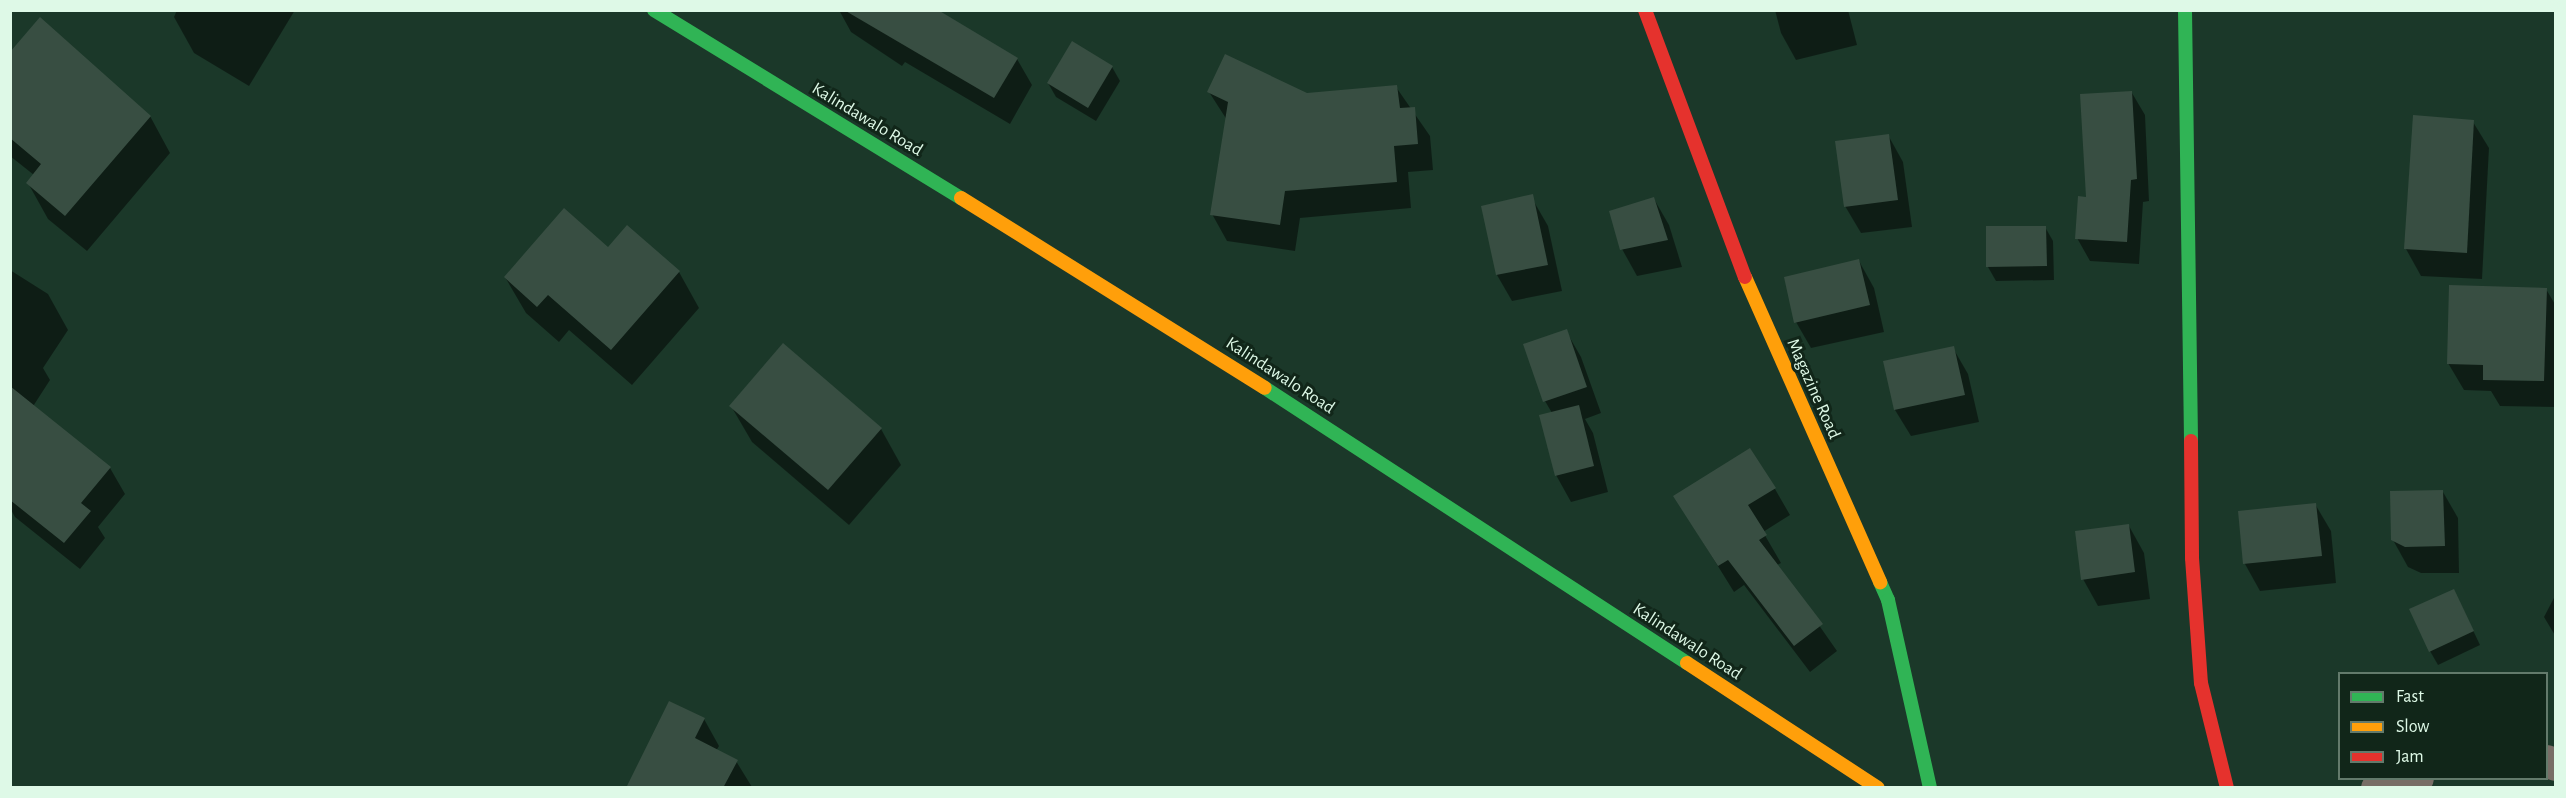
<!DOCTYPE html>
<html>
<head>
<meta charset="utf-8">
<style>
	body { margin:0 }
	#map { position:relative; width:2566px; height:798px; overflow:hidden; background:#1b3829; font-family:"Alegreya Sans",sans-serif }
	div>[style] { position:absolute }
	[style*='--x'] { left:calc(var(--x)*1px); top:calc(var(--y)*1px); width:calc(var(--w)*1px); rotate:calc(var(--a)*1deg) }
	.shadow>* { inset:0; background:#0007 }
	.building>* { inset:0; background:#384e42 }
	.street>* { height:33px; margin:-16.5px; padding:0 16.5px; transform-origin:16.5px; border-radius:16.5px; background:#786d66 }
	.fast>* { height:14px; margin:-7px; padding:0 7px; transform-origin:7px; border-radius:7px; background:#30b455 }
	.slow>* { height:14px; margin:-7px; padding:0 7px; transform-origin:7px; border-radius:7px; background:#ff9f0a }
	.jam>* { height:14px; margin:-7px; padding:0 7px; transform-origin:7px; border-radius:7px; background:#e5322d }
	span { translate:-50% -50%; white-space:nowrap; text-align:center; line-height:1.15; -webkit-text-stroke:6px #112619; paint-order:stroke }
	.street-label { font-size:18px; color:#def9e7 }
	.frame { position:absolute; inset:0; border:12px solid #def9e7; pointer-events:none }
	.legend { position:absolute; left:2338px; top:672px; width:210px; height:108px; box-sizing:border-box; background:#112619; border:2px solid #637a6b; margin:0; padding:8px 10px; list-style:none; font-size:18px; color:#def9e7 }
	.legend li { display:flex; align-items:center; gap:12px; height:30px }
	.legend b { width:30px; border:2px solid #637a6b }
</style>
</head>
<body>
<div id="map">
	<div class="shadow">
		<div style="clip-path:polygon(177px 10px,295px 10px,249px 86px,194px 53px,174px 17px)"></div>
		<div style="clip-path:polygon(839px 10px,935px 10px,1017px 59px,1032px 85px,1010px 124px,905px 62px,902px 66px,851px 32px)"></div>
		<div style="clip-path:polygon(1775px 10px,1848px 10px,1857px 45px,1796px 60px,1781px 33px)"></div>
		<div style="clip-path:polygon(10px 54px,150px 116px,170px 153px,87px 251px,48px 219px,28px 183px,34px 175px,10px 156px)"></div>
		<div style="clip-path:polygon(1112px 67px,1120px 81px,1096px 121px,1056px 97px,1048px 83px)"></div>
		<div style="clip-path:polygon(1396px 87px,1430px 136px,1433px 170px,1408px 172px,1411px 208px,1300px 218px,1295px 251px,1227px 241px,1212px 214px,1227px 120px,1209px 92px,1307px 95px)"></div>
		<div style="clip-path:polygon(2132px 93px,2145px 115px,2149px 201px,2143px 202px,2139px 264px,2090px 261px,2077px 238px)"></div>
		<div style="clip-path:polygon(2473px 122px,2489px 148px,2482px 279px,2421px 276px,2406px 249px)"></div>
		<div style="clip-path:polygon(1888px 135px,1903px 162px,1912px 227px,1861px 233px,1845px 206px)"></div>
		<div style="clip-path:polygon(1654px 199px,1669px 225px,1682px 267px,1637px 276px,1622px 249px)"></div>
		<div style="clip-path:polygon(1533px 200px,1548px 226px,1562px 291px,1512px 301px,1497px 275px)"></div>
		<div style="clip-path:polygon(2045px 227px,2053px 241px,2054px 280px,1996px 281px,1988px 267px,1988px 228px)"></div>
		<div style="clip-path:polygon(608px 249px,679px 272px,699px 308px,632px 385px,569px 330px,559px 342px,526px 313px,505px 277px)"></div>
		<div style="clip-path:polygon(1859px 261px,1874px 288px,1884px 332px,1811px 348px,1796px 322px)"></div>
		<div style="clip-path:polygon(10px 270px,48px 294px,68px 330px,43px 368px,50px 380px,19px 428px,10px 422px)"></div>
		<div style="clip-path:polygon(2546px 289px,2556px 306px,2556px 407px,2500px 406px,2491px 391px,2464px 390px,2448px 363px)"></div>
		<div style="clip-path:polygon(1566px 331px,1581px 357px,1601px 413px,1585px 419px,1593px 433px,1608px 492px,1571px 502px,1556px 475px,1552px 413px,1545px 401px)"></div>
		<div style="clip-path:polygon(1953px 348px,1968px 374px,1979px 422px,1911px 436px,1895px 410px,1885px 362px)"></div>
		<div style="clip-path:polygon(731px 406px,881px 429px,901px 465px,849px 525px,752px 442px)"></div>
		<div style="clip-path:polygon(110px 468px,125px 494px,98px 527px,105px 538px,80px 569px,15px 517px,10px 508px,10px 477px)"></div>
		<div style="clip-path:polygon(1775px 489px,1790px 515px,1763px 532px,1781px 563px,1777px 565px,1837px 651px,1810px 672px,1744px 585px,1734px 592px,1675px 497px)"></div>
		<div style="clip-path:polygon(2443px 492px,2458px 518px,2459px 573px,2421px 573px,2408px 567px,2393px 540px)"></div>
		<div style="clip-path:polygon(2315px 504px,2331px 531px,2336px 583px,2260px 591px,2245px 564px,2240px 512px)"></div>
		<div style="clip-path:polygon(2129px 526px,2144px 553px,2150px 599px,2098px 606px,2083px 579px)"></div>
		<div style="clip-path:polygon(2556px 594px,2556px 637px,2544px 617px)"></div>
		<div style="clip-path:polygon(2461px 605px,2480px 645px,2438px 665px,2430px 651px)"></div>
		<div style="clip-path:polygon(704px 719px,719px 746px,716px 751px,736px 761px,752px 787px,629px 788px)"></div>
	</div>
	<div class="building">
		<div style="clip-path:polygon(844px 10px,938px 10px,1018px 58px,994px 98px)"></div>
		<div style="clip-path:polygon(40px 17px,151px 116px,65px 216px,26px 183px,41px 164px,10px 138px,10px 52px)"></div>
		<div style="clip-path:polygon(1072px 41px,1113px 66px,1088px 108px,1047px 83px)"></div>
		<div style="clip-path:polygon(1225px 54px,1307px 93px,1397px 85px,1400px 108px,1415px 107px,1418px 144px,1394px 146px,1397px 182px,1285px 191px,1280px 225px,1210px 215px,1228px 102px,1207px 92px)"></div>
		<div style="clip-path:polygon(2132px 91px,2137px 179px,2131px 180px,2127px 242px,2075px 239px,2078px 196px,2086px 197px,2080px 94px)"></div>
		<div style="clip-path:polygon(2413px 115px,2474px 120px,2467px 253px,2404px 249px)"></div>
		<div style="clip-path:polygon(1889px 134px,1898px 200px,1844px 207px,1835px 141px)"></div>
		<div style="clip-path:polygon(1533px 194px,1548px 265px,1496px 275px,1481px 206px)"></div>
		<div style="clip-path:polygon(1654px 197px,1668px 240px,1620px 250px,1609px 211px)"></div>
		<div style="clip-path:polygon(564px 208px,608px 247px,627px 225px,680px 271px,611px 350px,548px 295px,537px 307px,504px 277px)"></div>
		<div style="clip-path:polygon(1986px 226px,2046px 226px,2047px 266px,1986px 267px)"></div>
		<div style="clip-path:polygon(1859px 259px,1870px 305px,1794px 323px,1784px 277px)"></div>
		<div style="clip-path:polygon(2449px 285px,2547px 288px,2544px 381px,2483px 380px,2483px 365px,2447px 364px)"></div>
		<div style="clip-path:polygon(1567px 329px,1587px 387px,1543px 402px,1523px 344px)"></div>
		<div style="clip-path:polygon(783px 343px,882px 428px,828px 490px,729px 406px)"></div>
		<div style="clip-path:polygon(1954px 346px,1965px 395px,1894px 410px,1883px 361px)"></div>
		<div style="clip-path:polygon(10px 386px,111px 467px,81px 503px,91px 511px,64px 543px,10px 500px)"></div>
		<div style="clip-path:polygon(1579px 405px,1594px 466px,1555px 476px,1539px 415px)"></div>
		<div style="clip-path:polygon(1750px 448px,1776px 488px,1748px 505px,1767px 535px,1759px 540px,1823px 624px,1794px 646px,1728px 560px,1718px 566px,1673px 496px)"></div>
		<div style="clip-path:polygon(2443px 490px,2445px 546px,2405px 547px,2391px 540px,2390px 491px)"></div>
		<div style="clip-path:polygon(2316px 503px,2322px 556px,2243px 564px,2238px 511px)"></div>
		<div style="clip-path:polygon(2129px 524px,2135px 572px,2081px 580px,2075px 531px)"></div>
		<div style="clip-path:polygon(2454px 589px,2474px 631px,2429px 652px,2409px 609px)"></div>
		<div style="clip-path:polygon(669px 701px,705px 718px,695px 738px,738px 760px,723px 788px,626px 788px)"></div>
	</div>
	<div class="street">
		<div style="--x:2546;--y:761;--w:10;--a:17"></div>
		<div style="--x:2377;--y:788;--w:41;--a:-14"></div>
	</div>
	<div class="fast">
		<div style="--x:654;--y:10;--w:360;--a:31.5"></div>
		<div style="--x:2185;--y:10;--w:431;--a:89.2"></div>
		<div style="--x:1265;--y:388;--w:504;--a:33.09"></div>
		<div style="--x:1880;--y:582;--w:20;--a:66"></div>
		<div style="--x:1888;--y:600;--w:193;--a:77.4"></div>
	</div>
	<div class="slow">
		<div style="--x:961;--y:198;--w:358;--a:32"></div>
		<div style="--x:1745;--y:277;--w:334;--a:66.1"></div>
		<div style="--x:1687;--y:663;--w:228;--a:33.2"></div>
	</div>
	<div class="jam">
		<div style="--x:1645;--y:10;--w:285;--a:69.5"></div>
		<div style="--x:2191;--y:441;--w:117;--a:89.5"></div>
		<div style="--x:2192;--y:558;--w:125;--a:85.9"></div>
		<div style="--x:2201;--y:683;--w:108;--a:76.1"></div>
	</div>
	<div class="street-label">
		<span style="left:867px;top:120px;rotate:31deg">Kalindawalo Road</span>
		<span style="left:1280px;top:376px;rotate:33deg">Kalindawalo Road</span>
		<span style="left:1813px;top:389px;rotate:66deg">Magazine Road</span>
		<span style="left:1687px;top:642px;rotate:33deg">Kalindawalo Road</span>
	</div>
	<div class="frame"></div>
	<ul class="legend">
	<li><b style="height:8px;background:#30b455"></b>Fast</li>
	<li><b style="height:8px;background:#ff9f0a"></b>Slow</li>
	<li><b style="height:8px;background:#e5322d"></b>Jam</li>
	</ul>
</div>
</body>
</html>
